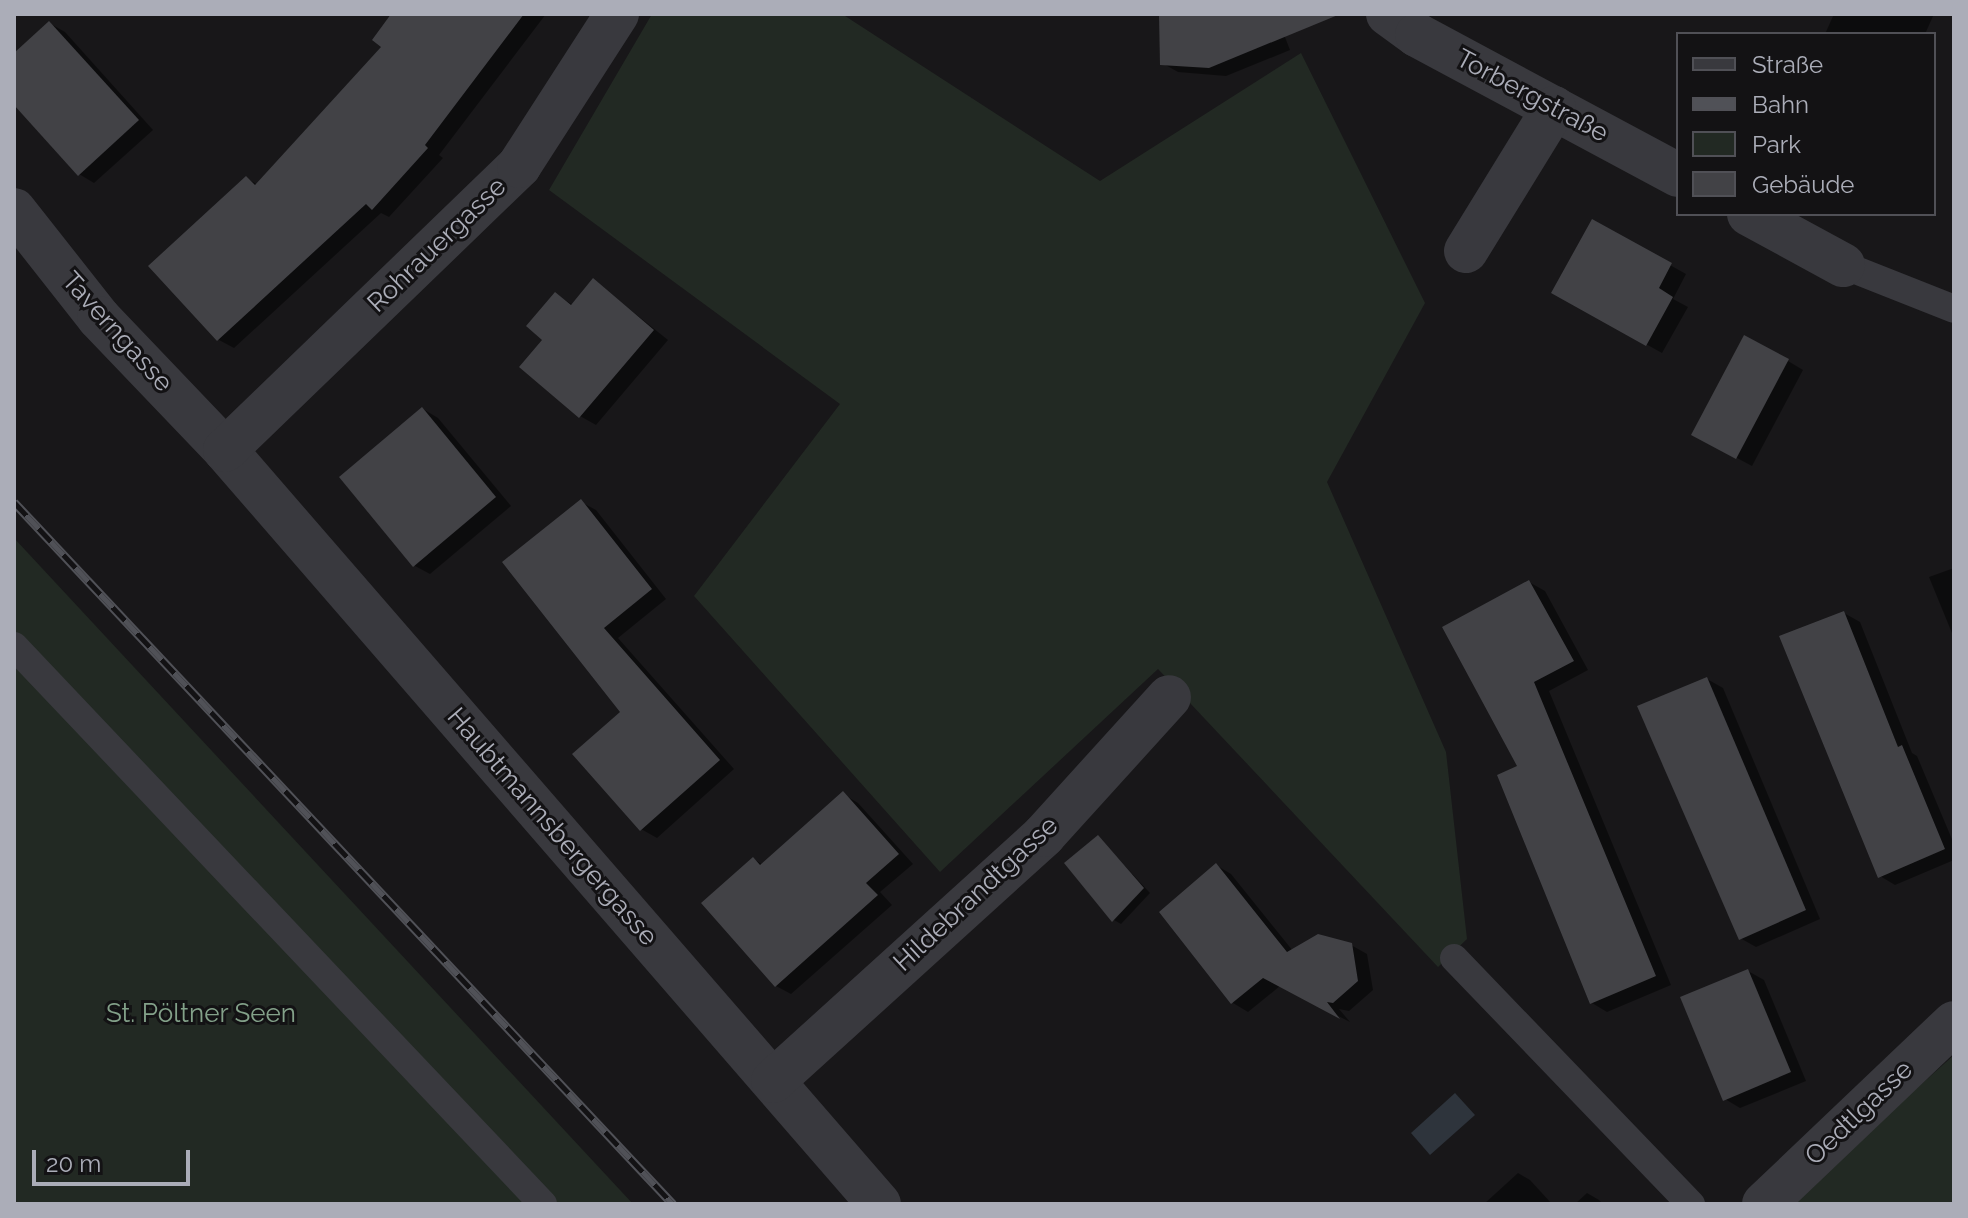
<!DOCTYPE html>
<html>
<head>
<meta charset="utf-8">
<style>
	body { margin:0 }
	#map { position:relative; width:1968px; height:1218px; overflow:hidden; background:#181719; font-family:Raleway,sans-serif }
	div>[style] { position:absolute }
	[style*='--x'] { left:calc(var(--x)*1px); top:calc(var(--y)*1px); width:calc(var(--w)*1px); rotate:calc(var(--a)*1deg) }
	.green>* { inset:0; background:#222923 }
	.water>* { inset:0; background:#2e343c }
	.shadow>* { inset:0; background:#0007 }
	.building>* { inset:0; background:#424246 }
	.lane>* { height:28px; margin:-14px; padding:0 14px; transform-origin:14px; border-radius:14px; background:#39393e }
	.street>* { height:44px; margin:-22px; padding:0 22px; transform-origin:22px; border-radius:22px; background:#39393e }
	.rail>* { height:9px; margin-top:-4.5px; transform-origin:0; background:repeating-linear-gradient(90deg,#131214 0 18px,#505157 0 36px); box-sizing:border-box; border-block:2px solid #505157 }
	span { translate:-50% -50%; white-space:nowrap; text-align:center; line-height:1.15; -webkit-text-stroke:6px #131214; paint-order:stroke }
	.street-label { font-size:26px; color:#abadb8 }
	.park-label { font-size:26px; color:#83a189 }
	.frame { position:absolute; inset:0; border:16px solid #abadb8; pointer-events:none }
	.legend { position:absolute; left:1676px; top:32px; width:260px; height:184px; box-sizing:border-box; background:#131214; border:2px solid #505056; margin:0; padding:10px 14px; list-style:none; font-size:24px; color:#abadb8 }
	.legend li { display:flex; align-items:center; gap:16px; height:40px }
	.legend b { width:40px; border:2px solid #505056 }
	.scale { position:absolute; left:32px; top:1150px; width:158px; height:36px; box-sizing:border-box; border:4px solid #abadb8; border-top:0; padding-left:10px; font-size:24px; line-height:28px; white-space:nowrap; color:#abadb8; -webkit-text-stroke:6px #131214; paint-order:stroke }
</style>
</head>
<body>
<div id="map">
	<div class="green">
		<div style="clip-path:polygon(652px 14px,842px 14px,1100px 181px,1301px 53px,1425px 303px,1327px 482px,1446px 752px,1467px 939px,1438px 967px,1158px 669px,940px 872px,694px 596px,840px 404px,549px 190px)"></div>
		<div style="clip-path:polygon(14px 538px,633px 1204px,14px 1204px)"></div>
		<div style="clip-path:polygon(1954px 1055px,1954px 1204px,1793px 1204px,1897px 1106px)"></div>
	</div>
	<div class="water">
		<div style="clip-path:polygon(1455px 1093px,1475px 1115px,1430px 1155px,1411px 1133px)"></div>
	</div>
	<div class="shadow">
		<div style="clip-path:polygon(394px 14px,546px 14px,439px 155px,443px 158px,389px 217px,381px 213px,234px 348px,219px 340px,151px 266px,246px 178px,258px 185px,384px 46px)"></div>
		<div style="clip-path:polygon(1161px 14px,1276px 14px,1290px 50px,1226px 76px,1178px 72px,1162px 63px)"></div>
		<div style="clip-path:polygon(1834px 14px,1934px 14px,1925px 34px,1825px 34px)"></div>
		<div style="clip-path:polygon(49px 23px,65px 32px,153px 130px,94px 183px,79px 174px,14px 102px,14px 56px)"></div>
		<div style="clip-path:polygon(1593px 222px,1686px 274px,1673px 299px,1688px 307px,1662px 353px,1554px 293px)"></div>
		<div style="clip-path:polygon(593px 280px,668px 340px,596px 425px,580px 416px,545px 340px,555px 294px,573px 305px)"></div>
		<div style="clip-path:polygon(1788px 361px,1803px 370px,1752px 466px,1709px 443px)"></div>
		<div style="clip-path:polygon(423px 409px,438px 418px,511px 506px,430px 574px,415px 566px)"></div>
		<div style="clip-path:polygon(581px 502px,596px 510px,666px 599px,618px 638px,734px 769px,657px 838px,641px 829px,623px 712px,505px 562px)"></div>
		<div style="clip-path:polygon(1954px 568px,1954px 638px,1929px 577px)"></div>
		<div style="clip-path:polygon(1529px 582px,1545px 591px,1588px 670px,1549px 691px,1671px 985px,1607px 1012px,1592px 1003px,1520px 767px)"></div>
		<div style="clip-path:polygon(1844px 613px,1860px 622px,1912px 753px,1917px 756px,1954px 844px,1954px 860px,1895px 885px,1880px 876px)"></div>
		<div style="clip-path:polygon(1707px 679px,1723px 688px,1820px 919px,1756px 947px,1740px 938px)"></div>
		<div style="clip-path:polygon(843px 794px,858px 803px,913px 864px,880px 892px,892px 905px,791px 994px,776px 986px,754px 859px,763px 865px)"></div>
		<div style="clip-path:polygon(1098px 837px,1150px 893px,1121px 924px,1114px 920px)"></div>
		<div style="clip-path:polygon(1216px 865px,1231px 874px,1293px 951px,1351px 945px,1367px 954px,1373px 990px,1349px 1011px,1339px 1009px,1350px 1022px,1280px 986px,1248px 1012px,1233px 1003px)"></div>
		<div style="clip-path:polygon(1748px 971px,1764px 980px,1806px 1081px,1740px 1108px,1725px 1099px)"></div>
		<div style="clip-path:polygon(1518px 1173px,1530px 1180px,1552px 1204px,1484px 1204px)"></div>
		<div style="clip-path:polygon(1587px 1193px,1599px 1200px,1603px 1204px,1575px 1204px)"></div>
	</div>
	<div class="building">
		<div style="clip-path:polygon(391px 14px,524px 14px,425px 145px,428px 148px,372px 210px,366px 204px,217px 341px,148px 266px,246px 176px,255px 185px,381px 47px,372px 40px)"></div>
		<div style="clip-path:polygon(1159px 14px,1338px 14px,1338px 15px,1209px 68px,1160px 65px)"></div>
		<div style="clip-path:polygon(49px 21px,139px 120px,78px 176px,14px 105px,14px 53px)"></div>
		<div style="clip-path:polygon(1592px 219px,1672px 263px,1659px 288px,1673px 297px,1646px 346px,1551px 293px)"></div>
		<div style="clip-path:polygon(593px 278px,654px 330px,579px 418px,519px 367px,542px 340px,526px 326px,555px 292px,571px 305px)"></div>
		<div style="clip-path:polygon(1744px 335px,1789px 359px,1736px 459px,1691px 435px)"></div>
		<div style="clip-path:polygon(422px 407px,496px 497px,413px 567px,339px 477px)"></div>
		<div style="clip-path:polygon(581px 499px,652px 589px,604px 628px,720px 760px,640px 831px,572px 754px,620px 712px,502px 562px)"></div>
		<div style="clip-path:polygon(1529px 580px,1574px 661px,1534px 682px,1656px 976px,1590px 1004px,1497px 775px,1517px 766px,1442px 627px)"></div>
		<div style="clip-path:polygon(1844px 611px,1898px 747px,1902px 745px,1945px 849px,1878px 878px,1779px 636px)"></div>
		<div style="clip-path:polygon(1707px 677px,1806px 910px,1739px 940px,1637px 706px)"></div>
		<div style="clip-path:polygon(843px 791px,899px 854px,866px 883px,878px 895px,775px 987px,701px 903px,753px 857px,760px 865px)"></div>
		<div style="clip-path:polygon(1098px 835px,1144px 888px,1112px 922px,1064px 863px)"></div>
		<div style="clip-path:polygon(1216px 863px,1287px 952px,1318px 934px,1352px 943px,1358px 981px,1333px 1003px,1327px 1002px,1340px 1019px,1263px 978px,1231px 1004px,1159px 912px)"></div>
		<div style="clip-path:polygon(1748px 969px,1791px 1072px,1723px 1101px,1680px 997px)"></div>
	</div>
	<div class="lane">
		<div style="--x:1843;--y:265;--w:119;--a:21.6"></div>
		<div style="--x:14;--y:646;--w:769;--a:46.53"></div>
		<div style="--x:1454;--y:958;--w:342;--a:46.1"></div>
	</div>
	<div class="street">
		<div style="--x:1388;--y:14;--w:36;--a:36"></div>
		<div style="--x:1417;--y:35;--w:296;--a:28.2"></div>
		<div style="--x:14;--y:210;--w:137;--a:51.8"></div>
		<div style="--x:99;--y:318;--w:182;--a:46.3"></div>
		<div style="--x:225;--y:450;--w:998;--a:49.06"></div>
		<div style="--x:1749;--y:214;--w:107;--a:28.5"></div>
		<div style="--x:1466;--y:251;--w:168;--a:-58.4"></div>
		<div style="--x:225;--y:450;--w:409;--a:-44"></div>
		<div style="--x:519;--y:166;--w:181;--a:-57.2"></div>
		<div style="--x:773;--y:1081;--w:366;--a:-42.2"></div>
		<div style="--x:1044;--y:835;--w:186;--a:-47.8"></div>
		<div style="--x:1764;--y:1204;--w:262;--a:-43.6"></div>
	</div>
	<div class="rail">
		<div style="--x:14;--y:502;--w:963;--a:46.81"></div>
	</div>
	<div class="street-label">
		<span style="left:1532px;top:96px;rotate:28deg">Torbergstraße</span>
		<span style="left:437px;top:245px;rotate:-44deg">Rohrauergasse</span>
		<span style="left:117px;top:332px;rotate:48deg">Taverngasse</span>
		<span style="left:552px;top:827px;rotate:49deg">Haubtmannsbergergasse</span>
		<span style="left:976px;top:894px;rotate:-43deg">Hildebrandtgasse</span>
		<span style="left:1859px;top:1113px;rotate:-44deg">Oedtlgasse</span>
	</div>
	<div class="park-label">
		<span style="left:201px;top:1014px">St. Pöltner Seen</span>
	</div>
	<div class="frame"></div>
	<ul class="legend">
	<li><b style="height:10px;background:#39393e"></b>Straße</li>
	<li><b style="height:10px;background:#505157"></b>Bahn</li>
	<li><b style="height:22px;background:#222923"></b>Park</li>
	<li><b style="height:22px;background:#424246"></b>Gebäude</li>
	</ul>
	<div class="scale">20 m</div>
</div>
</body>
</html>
